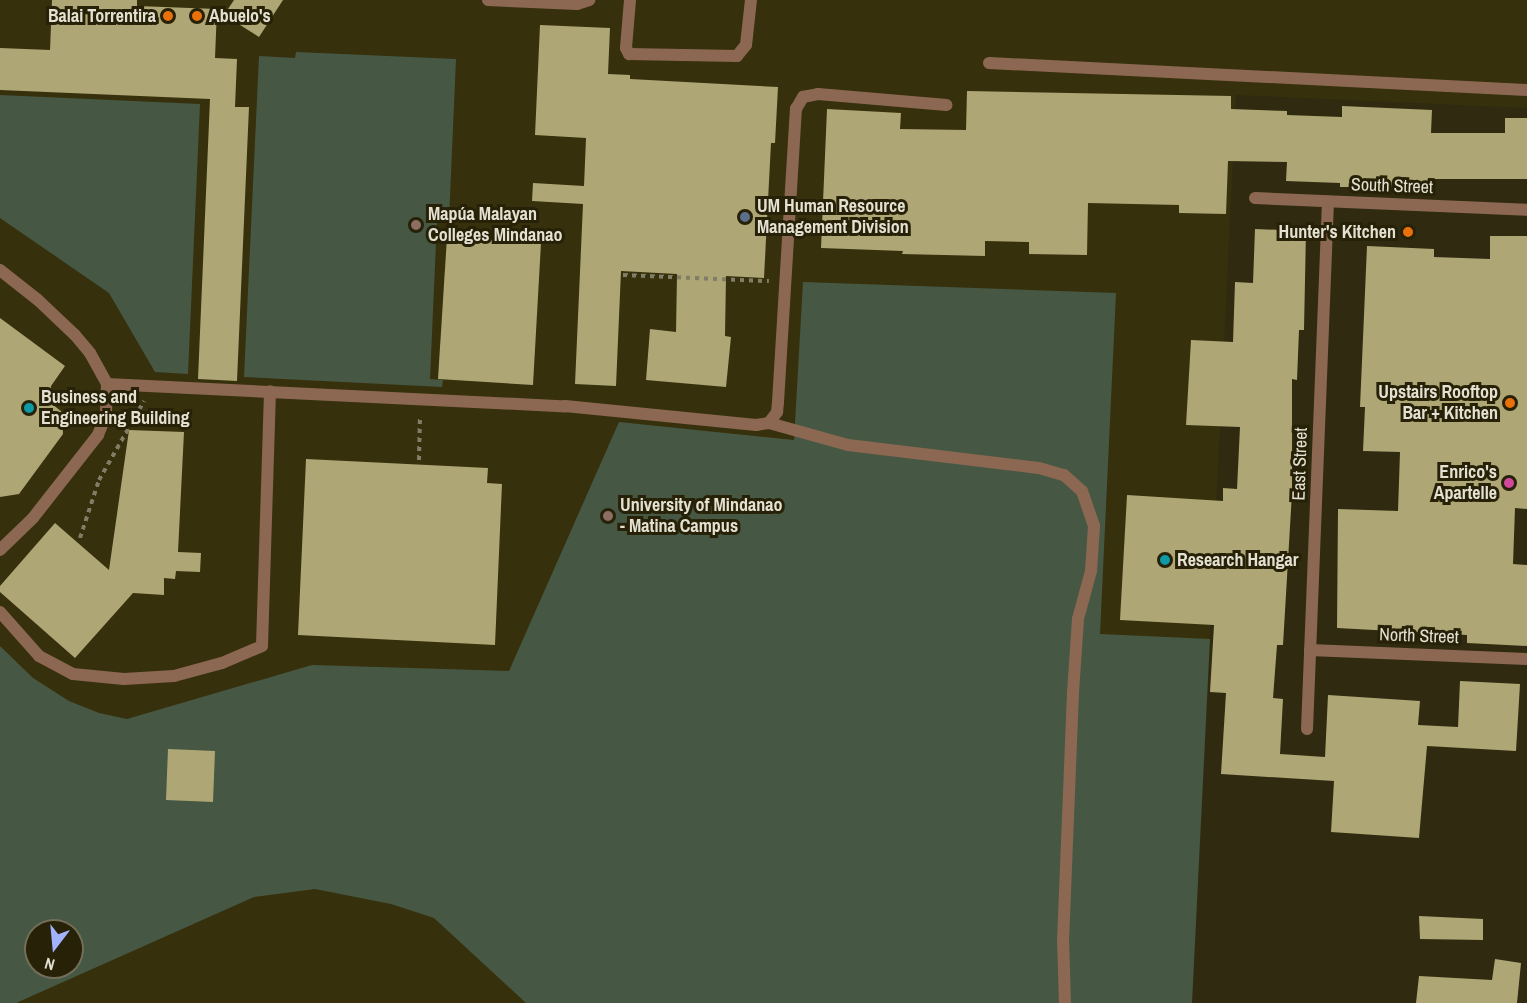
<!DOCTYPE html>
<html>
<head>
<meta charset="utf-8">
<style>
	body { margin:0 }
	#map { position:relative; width:1527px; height:1003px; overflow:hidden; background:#302b10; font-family:"Archivo Narrow",sans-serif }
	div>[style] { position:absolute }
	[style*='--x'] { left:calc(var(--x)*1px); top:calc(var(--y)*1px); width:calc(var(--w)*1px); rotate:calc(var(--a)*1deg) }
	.built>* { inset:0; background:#37300d }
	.green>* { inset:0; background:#465843 }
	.building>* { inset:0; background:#afa675 }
	.path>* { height:4px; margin-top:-2px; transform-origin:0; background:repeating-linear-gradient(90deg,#817d67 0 4.5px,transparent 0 9px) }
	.service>* { height:12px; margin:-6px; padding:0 6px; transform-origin:6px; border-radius:6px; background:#8c6852 }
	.minor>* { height:12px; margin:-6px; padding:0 6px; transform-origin:6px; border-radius:6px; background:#8c6852 }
	.dots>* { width:16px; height:16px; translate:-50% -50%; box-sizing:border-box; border:3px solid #262107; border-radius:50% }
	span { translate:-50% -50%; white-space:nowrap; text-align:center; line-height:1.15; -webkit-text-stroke:6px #262107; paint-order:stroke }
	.poi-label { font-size:18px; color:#e4e1d2; font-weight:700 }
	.right { translate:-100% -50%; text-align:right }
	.left { translate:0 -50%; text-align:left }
	.street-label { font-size:18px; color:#e4e1d2 }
	.north { position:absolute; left:24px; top:919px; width:60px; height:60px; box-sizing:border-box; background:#262107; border:2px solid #726e58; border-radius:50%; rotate:196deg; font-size:16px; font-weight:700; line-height:24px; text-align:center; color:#e4e1d2 }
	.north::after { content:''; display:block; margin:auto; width:21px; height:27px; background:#a2b2fd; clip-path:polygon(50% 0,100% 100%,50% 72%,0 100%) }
</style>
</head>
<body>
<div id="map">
	<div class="built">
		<div style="clip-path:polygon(evenodd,0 0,1527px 0,1527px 108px,1236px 95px,1192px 1003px,0 1003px,0 0,36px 931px,72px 931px,72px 967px,36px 967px,36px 931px)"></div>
	</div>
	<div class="green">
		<div style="clip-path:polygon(296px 52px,456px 59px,449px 220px,437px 220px,430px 379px,443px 380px,442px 387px,244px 377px,259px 56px,295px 58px)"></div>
		<div style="clip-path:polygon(0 95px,200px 104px,188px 374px,155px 372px,109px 293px,0 218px)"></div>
		<div style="clip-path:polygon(evenodd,803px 282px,1116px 293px,1100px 634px,1210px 639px,1192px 1003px,526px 1003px,434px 918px,391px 904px,315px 889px,254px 897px,16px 1003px,0 1003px,0 646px,33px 678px,69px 701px,99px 713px,127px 719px,312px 665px,509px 671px,619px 422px,794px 440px,803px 282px,36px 931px,72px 931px,72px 967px,36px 967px,36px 931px)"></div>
	</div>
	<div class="building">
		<div style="clip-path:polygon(52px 0,137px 0,137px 6px,217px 9px,215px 58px,237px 59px,235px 107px,249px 107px,237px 381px,198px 379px,210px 99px,0 90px,0 48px,50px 50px)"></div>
		<div style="clip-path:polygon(234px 0,283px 0,259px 37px,224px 15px)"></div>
		<div style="clip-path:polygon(540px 25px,610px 28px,608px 74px,630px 75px,630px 79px,778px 87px,775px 143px,771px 143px,764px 278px,726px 276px,725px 336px,731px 337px,726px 387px,646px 380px,650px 329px,676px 332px,677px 274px,621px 271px,616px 386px,575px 384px,583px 204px,532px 201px,533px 183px,584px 186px,586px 138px,535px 135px)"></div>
		<div style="clip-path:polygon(967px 91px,1231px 96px,1231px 109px,1287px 111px,1287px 115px,1342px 117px,1342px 106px,1432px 110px,1431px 133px,1505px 133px,1505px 118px,1527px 118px,1527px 179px,1429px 179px,1428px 187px,1340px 187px,1340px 183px,1286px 181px,1287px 162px,1228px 161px,1226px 214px,1179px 213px,1179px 205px,1088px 203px,1087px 255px,1029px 254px,1029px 242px,985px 241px,985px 256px,902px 254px,903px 251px,821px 248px,827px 109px,901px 113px,900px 129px,966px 130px)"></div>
		<div style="clip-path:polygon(1255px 229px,1306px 231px,1304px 330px,1299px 330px,1297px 380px,1292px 379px,1292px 493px,1283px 645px,1277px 645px,1273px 698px,1283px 699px,1280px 754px,1325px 757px,1328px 695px,1420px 701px,1418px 725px,1458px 727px,1460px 681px,1520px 684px,1516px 751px,1427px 746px,1419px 838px,1331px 832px,1334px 781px,1221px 774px,1226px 693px,1210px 692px,1214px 625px,1120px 620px,1127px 495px,1223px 501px,1223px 488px,1237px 489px,1240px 427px,1186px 425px,1191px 340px,1233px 342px,1235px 282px,1253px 283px)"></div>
		<div style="clip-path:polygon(1490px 236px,1527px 236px,1527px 509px,1515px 508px,1513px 564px,1527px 565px,1527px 646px,1467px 643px,1467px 635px,1337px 628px,1338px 509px,1398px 511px,1400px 452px,1363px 451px,1365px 407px,1360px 407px,1367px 246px,1434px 249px,1434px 257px,1490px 259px)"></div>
		<div style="clip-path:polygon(447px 237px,541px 243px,533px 385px,438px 379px)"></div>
		<div style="clip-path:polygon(0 318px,65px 366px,51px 386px,52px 404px,62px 412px,63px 434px,19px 494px,0 497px)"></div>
		<div style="clip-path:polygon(129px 430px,184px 432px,178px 552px,201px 553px,200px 572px,176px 571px,175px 579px,164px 578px,164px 595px,133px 593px,75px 658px,0 592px,0 586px,55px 523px,109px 570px)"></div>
		<div style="clip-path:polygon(306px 459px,488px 468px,487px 483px,502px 484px,495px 645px,298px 635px)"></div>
		<div style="clip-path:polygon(168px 749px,215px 751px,213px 802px,166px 800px)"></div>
		<div style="clip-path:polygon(1419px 916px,1483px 919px,1483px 940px,1420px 939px)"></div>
		<div style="clip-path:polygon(1495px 959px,1521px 963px,1517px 1003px,1416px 1003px,1419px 976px,1492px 980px)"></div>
	</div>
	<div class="path">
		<div style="--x:623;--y:275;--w:146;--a:2.4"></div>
		<div style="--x:62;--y:397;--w:29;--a:2"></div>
		<div style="--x:419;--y:460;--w:45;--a:-88.7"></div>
		<div style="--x:80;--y:538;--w:61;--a:-71.9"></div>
		<div style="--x:99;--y:480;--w:91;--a:-60.3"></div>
	</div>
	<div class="service">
		<div style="--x:488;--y:0;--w:89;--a:2.6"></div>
		<div style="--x:577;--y:4;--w:13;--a:-18"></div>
		<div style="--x:630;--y:0;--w:48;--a:94.8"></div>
		<div style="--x:626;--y:48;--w:7;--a:63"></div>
		<div style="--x:629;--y:54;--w:108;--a:1.1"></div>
		<div style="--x:737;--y:56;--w:14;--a:-51"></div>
		<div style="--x:746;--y:45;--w:45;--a:-83.7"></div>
		<div style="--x:989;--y:63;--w:539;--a:2.87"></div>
		<div style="--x:0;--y:270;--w:48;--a:38.3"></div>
		<div style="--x:38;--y:300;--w:51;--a:43.4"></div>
		<div style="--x:75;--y:335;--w:23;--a:50"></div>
		<div style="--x:90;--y:353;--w:35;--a:61"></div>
		<div style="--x:107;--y:384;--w:31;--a:92"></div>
		<div style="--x:106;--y:415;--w:22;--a:112"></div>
		<div style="--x:98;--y:435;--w:105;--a:128.1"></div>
		<div style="--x:33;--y:518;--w:46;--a:135.9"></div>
		<div style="--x:107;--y:384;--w:459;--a:2.8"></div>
		<div style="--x:565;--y:406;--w:192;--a:5.7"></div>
		<div style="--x:756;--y:425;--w:13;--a:-9"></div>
		<div style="--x:769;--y:423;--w:14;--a:-54"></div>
		<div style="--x:777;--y:412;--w:10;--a:-84"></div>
		<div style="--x:778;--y:402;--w:294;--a:-86.5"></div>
		<div style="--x:796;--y:109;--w:14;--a:-60"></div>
		<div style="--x:803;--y:97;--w:15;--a:-11"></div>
		<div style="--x:818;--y:94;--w:129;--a:4.9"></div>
		<div style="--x:769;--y:423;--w:82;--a:15.6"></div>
		<div style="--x:848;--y:445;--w:192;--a:6.9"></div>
		<div style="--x:1039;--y:468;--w:26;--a:16"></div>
		<div style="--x:1064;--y:475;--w:24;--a:42"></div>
		<div style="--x:1082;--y:491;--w:37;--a:71"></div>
		<div style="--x:1094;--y:526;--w:45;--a:93.8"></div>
		<div style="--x:1091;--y:571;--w:50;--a:105.2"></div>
		<div style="--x:1078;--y:619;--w:74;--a:93.9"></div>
		<div style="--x:1073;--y:693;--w:244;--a:92.3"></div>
		<div style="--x:1063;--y:937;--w:66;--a:88.3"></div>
		<div style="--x:0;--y:612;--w:59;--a:48.4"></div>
		<div style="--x:39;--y:656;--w:38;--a:28"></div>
		<div style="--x:73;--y:674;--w:51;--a:5.6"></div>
		<div style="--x:124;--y:679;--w:50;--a:-3.4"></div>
		<div style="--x:174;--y:676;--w:50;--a:-15.2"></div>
		<div style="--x:222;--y:663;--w:43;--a:-23"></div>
		<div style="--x:262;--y:646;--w:255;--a:-88.2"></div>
	</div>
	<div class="minor">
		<div style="--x:1255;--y:198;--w:272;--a:2.5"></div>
		<div style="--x:1310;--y:650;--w:217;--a:2.4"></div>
		<div style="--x:1307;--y:729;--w:528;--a:-87.72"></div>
	</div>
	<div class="dots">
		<div style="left:168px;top:16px;background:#e8710a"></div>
		<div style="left:197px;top:16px;background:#e8710a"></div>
		<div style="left:745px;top:217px;background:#5c6f8a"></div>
		<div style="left:416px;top:225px;background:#8d6e63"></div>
		<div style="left:1408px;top:232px;background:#e8710a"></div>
		<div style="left:1510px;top:403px;background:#e8710a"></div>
		<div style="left:29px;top:408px;background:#0f9aa8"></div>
		<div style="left:1509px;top:483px;background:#d1479c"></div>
		<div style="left:608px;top:516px;background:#8d6e63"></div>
		<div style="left:1165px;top:560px;background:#0f9aa8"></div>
	</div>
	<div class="poi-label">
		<span class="right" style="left:156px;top:16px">Balai Torrentira</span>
		<span class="left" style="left:209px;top:16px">Abuelo's</span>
		<span class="left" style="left:757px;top:217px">UM Human Resource<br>Management Division</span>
		<span class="left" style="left:428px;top:225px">Mapúa Malayan<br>Colleges Mindanao</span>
		<span class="right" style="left:1396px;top:232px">Hunter's Kitchen</span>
		<span class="right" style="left:1498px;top:403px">Upstairs Rooftop<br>Bar + Kitchen</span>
		<span class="left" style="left:41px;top:408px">Business and<br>Engineering Building</span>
		<span class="right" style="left:1497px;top:483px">Enrico's<br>Apartelle</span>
		<span class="left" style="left:620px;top:516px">University of Mindanao<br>- Matina Campus</span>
		<span class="left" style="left:1177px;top:560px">Research Hangar</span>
	</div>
	<div class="street-label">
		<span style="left:1392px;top:186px;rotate:2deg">South Street</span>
		<span style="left:1300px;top:464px;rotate:-88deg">East Street</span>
		<span style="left:1419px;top:636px;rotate:2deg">North Street</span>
	</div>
	<div class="north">N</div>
</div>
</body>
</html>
